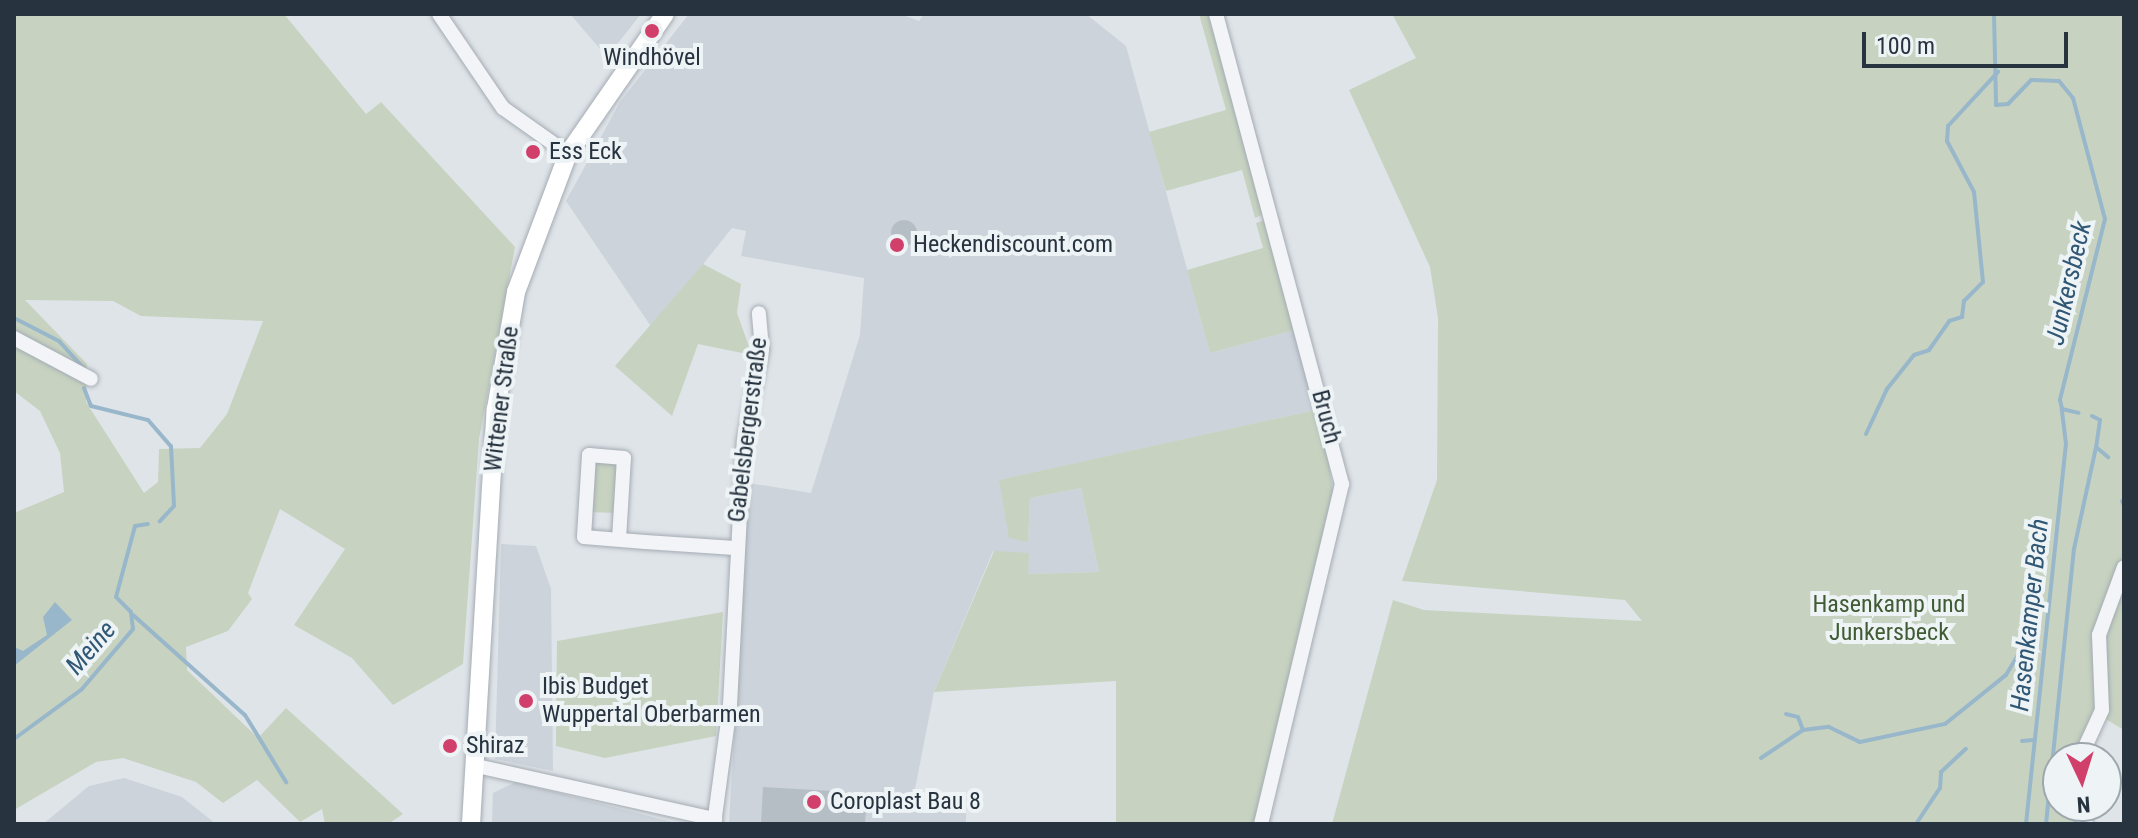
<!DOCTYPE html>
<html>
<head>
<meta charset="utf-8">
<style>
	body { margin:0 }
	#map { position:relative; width:2138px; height:838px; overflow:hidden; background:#dfe4e9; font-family:"Roboto Condensed",sans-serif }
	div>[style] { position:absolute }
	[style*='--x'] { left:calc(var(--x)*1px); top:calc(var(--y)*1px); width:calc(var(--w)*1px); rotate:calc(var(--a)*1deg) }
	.built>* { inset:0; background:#cdd3db }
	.green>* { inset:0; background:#c7d3c0 }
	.water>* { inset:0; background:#99b7ca }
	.stream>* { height:4px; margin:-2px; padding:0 2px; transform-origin:2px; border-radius:2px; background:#99b7ca }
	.building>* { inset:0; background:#b6bec5 }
	.round { border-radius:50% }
	.roads { filter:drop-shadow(0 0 2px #a4acb3) drop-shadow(0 0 2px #a4acb3) }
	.street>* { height:14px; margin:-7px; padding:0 7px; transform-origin:7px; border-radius:7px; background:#f2f4f7 }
	.secondary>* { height:18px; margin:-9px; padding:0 9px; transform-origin:9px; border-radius:9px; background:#fff }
	.dots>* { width:22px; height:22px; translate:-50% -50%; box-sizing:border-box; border:4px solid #eef3f6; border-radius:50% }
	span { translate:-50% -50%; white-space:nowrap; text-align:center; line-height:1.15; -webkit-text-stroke:8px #eef3f6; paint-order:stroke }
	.poi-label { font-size:24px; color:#273440 }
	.left { translate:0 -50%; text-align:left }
	.street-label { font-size:24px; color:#273440 }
	.park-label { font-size:24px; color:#415c34 }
	.water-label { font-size:26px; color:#305875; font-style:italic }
	.frame { position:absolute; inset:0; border:16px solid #273440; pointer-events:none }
	.north { position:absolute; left:2042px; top:742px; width:80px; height:80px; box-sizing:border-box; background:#eef3f6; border:2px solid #9ea7ad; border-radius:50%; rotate:176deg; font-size:22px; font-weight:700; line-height:32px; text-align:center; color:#273440 }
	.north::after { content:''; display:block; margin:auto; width:28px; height:36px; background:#d1406a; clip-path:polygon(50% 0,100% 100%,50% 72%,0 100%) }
	.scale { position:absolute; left:1862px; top:32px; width:206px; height:36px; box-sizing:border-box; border:4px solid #273440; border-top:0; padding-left:10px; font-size:24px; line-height:28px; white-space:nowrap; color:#273440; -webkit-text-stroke:6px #eef3f6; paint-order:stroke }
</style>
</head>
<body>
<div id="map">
	<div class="built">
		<div style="clip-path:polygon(570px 14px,641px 14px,607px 57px)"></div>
		<div style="clip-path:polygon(689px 14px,900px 14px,919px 21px,924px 14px,1086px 14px,1126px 46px,1210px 353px,1298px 329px,1320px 409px,1000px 480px,1028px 542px,1030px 498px,1081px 488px,1099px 572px,1028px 574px,993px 551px,934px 692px,911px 809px,966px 813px,966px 824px,729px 824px,749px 483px,811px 493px,860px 335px,864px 278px,741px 256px,746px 231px,732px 228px,652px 328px,566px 201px,620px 102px)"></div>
		<div style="clip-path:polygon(501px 544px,536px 546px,551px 589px,553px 771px,495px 759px)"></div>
		<div style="clip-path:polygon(124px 778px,182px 797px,216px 824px,43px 824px,89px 786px)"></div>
		<div style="clip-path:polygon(516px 782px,680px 824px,492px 824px,493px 793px)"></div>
	</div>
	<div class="green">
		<div style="clip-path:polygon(evenodd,14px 14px,284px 14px,366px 114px,381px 102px,515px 247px,479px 439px,463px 664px,393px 705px,352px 658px,294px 625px,345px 549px,280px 509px,248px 593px,252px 599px,228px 631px,186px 647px,187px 670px,258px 738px,286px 708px,403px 814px,388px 824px,325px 824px,322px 809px,300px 822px,257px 780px,223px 803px,196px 782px,123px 758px,96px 762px,14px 810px,14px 513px,64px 492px,60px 453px,40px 411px,14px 391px,14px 14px,25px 300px,113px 301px,141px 316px,263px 321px,227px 414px,200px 448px,159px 449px,158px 482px,144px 493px,86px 402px,87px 364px,25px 300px)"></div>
		<div style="clip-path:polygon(1199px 14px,1216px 14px,1264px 214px,1255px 218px,1242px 170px,1166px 191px,1149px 132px,1226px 110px)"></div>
		<div style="clip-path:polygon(1392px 14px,2124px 14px,2124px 730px,2104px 718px,2088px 758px,2058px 758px,2058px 806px,2086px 806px,2092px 824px,1332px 824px,1393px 600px,1424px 610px,1642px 621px,1625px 600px,1402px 581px,1437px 480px,1438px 318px,1430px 267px,1349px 90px,1416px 58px)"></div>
		<div style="clip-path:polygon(1269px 219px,1298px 329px,1210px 353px,1187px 270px,1263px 248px,1256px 223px)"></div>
		<div style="clip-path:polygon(703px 264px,741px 284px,737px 313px,752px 355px,698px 344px,672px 416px,615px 366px)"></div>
		<div style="clip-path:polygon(1320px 409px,1335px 503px,1257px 824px,1116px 824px,1116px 681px,934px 692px,994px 551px,1029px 553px,1028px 574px,1099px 572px,1081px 488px,1030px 498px,1028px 542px,1009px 538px,999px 480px)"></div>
		<div style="clip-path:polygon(612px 460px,620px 467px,617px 513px,588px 512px,595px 462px)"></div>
		<div style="clip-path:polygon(723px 612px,716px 736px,605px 758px,556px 746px,557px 641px)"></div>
	</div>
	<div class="water">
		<div style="clip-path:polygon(55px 602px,72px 620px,14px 666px,14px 647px,23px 651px,47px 635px,43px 617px)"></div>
	</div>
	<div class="stream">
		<div style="--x:1994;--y:14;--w:91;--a:88.7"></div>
		<div style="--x:1996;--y:105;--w:12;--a:-5"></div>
		<div style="--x:2008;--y:104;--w:33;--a:-46"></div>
		<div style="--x:2031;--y:80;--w:28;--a:2"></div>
		<div style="--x:2059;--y:81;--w:22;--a:51"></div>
		<div style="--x:2073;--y:98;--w:125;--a:75.2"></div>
		<div style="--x:2105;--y:219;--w:187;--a:104"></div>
		<div style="--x:2060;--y:400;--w:9;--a:77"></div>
		<div style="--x:2062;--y:409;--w:17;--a:13"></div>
		<div style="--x:14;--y:318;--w:51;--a:27.1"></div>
		<div style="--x:59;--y:341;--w:42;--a:47.9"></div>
		<div style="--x:84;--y:388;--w:19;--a:69"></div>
		<div style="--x:91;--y:406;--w:59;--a:13.8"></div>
		<div style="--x:148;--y:420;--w:35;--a:49"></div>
		<div style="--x:171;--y:446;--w:60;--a:87.1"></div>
		<div style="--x:174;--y:506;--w:21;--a:133"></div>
		<div style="--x:2092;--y:416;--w:9;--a:27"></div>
		<div style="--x:2100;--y:420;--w:27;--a:98"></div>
		<div style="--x:2096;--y:447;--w:16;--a:40"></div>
		<div style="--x:1866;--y:434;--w:50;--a:-65"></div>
		<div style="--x:1887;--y:389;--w:43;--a:-51.5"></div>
		<div style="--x:1914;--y:355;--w:16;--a:-18"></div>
		<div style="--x:1929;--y:350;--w:35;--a:-55"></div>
		<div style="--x:1949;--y:321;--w:14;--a:-17"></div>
		<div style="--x:1962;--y:317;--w:16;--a:-83"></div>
		<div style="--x:1964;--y:301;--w:27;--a:-45"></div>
		<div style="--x:1983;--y:282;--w:90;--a:-95.7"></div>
		<div style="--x:1974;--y:192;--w:58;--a:-117.9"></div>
		<div style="--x:1947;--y:141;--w:15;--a:-86"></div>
		<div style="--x:1948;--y:126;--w:74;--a:-47.2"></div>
		<div style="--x:2122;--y:501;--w:4;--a:63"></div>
		<div style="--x:133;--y:615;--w:150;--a:41.8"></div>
		<div style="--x:245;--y:715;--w:79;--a:58.5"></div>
		<div style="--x:1786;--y:714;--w:12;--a:14"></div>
		<div style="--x:1798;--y:717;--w:14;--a:69"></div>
		<div style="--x:14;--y:739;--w:84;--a:-36.3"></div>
		<div style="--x:82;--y:689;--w:79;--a:-49.6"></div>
		<div style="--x:133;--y:629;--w:17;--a:-97"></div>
		<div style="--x:131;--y:612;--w:21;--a:-135"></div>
		<div style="--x:116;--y:597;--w:73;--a:-75"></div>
		<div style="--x:135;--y:526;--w:13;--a:-9"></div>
		<div style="--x:2022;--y:741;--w:11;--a:-5"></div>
		<div style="--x:1761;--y:758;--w:50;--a:-33.7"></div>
		<div style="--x:1803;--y:730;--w:26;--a:-7"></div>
		<div style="--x:1829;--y:727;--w:34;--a:26"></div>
		<div style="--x:1860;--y:742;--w:87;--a:-12"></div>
		<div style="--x:1945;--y:724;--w:78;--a:-38.8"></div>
		<div style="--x:2006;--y:675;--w:33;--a:-59"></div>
		<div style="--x:1916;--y:824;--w:43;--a:-56.3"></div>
		<div style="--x:1940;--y:788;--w:16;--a:-86"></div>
		<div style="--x:1941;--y:772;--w:34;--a:-43"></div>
		<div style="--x:2026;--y:824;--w:382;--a:-84"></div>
		<div style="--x:2066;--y:444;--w:35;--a:-97"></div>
		<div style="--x:2046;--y:824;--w:276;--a:-84.2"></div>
		<div style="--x:2074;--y:549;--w:104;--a:-77.8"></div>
	</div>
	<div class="building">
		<div class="round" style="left:891px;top:220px;width:26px;height:26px"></div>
		<div style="clip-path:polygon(763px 787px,867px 793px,865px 824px,761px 824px)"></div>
	</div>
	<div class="roads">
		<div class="street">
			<div style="--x:439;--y:14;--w:114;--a:55.8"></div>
			<div style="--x:503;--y:108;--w:80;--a:35.3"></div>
			<div style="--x:1216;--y:14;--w:487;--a:75"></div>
			<div style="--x:1342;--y:484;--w:350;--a:103.4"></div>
			<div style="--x:14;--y:338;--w:87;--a:28"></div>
			<div style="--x:619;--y:539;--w:81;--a:-86.5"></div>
			<div style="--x:624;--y:458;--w:35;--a:-175"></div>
			<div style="--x:589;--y:455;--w:82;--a:93.5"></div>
			<div style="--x:584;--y:537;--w:61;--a:4.7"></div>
			<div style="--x:645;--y:542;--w:90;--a:3.8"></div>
			<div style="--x:2080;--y:758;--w:53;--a:-65.4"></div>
			<div style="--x:2102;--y:710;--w:75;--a:-92.3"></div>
			<div style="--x:2099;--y:635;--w:72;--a:-69.8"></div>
			<div style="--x:477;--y:766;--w:244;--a:12.6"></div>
			<div style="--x:2078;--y:806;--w:20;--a:66"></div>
			<div style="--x:714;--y:824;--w:120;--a:-82.3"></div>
			<div style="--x:730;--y:705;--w:264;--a:-87"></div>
			<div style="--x:744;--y:441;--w:94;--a:-78.9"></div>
			<div style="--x:762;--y:349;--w:36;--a:-95"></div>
		</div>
		<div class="secondary">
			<div style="--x:471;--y:824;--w:416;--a:-86.6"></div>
			<div style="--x:496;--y:409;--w:119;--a:-80.3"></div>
			<div style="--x:516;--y:292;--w:147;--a:-69.4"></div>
			<div style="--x:568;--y:154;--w:170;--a:-55.3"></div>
		</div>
	</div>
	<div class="dots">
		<div style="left:652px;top:31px;background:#d1406a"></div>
		<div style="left:533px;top:152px;background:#d1406a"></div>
		<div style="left:897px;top:245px;background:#d1406a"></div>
		<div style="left:526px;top:701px;background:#d1406a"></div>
		<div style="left:450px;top:746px;background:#d1406a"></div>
		<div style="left:814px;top:802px;background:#d1406a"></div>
	</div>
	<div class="poi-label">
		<span style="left:652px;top:58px">Windhövel</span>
		<span class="left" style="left:549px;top:152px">Ess Eck</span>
		<span class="left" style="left:913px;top:245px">Heckendiscount.com</span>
		<span class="left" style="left:542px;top:701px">Ibis Budget<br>Wuppertal Oberbarmen</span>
		<span class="left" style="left:466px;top:746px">Shiraz</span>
		<span class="left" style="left:830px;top:802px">Coroplast Bau 8</span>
	</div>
	<div class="street-label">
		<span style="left:502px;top:399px;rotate:-83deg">Wittener Straße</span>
		<span style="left:1326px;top:417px;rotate:75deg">Bruch</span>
		<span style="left:748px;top:430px;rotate:-83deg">Gabelsbergerstraße</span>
	</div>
	<div class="park-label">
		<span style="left:1889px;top:619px">Hasenkamp und<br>Junkersbeck</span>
	</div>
	<div class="water-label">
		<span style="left:2069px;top:283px;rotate:-77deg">Junkersbeck</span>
		<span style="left:2030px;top:615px;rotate:-84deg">Hasenkamper Bach</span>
		<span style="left:91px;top:648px;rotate:-49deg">Meine</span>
	</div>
	<div class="frame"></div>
	<div class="north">N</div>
	<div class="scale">100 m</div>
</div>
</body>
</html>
